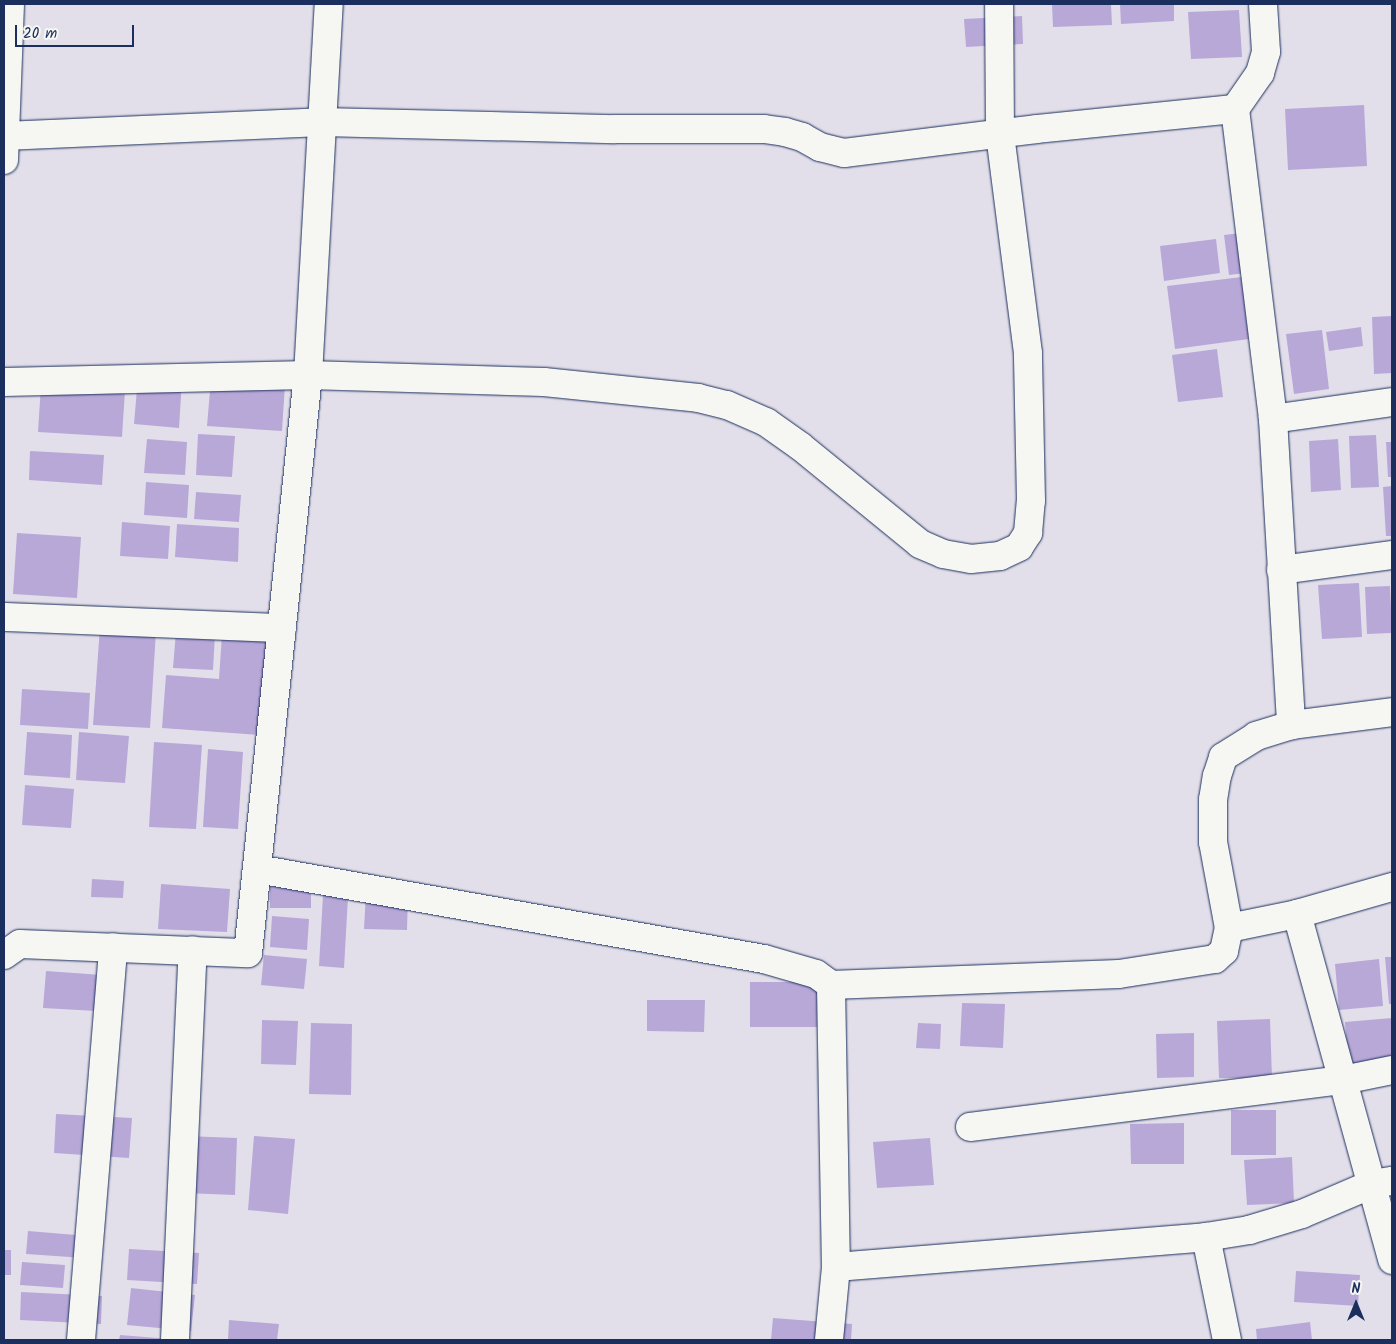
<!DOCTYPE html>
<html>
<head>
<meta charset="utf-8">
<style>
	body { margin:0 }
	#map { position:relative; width:1396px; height:1344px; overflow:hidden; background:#e3dfea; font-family:Kalam,sans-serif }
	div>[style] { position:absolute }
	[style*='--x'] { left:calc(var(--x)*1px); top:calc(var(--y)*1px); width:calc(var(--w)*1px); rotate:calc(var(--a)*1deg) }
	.building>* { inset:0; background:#b8a8d8 }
	.roads { filter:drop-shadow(0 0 1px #1b2f5e) drop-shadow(0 0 1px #1b2f5e) }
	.minor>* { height:28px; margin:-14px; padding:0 14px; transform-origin:14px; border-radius:14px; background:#f6f6f2 }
	.tertiary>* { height:28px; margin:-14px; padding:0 14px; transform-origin:14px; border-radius:14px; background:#f6f6f2 }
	span { translate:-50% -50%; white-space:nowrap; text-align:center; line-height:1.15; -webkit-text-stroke:4px #f6f6f2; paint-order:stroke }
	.frame { position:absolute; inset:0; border:5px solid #1b2f5e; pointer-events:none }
	.north { position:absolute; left:1331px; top:1279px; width:50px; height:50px; -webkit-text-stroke:4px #f6f6f2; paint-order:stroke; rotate:0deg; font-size:14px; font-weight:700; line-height:20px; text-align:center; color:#1b2f5e }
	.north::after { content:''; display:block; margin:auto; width:18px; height:22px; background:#1b2f5e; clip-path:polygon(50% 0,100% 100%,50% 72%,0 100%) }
	.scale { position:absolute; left:15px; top:25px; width:119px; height:22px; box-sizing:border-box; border:2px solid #1b2f5e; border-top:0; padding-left:6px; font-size:15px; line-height:18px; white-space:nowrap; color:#1b2f5e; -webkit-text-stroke:4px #f6f6f2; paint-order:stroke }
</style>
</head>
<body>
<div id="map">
	<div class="building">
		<div style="clip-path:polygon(1052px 4px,1111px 4px,1112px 25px,1053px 27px)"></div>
		<div style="clip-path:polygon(1120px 4px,1174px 4px,1174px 21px,1121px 24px)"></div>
		<div style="clip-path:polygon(1239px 10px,1242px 57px,1191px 59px,1188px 12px)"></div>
		<div style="clip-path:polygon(1022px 16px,1023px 44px,966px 47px,964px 19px)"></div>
		<div style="clip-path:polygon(1364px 105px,1367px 166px,1288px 170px,1285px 109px)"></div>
		<div style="clip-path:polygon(1249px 232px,1254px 272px,1229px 275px,1224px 235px)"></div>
		<div style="clip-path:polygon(1216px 239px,1220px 273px,1164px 281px,1160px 246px)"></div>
		<div style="clip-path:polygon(1242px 277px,1249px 339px,1175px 349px,1167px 286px)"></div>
		<div style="clip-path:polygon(1392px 316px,1392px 373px,1374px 374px,1372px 317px)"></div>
		<div style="clip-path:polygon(1361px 327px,1363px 346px,1329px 351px,1326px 332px)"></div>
		<div style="clip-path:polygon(1322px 330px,1329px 389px,1294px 394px,1286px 334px)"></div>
		<div style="clip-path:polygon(1217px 349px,1223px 397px,1178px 402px,1172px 355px)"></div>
		<div style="clip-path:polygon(138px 377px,182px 380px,179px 428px,134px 424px)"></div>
		<div style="clip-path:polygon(211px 379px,285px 384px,282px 431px,207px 426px)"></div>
		<div style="clip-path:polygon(41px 385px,125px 390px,122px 437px,38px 432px)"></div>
		<div style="clip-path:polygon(198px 434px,235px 436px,232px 477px,196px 475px)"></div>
		<div style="clip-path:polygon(1376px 435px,1379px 487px,1351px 488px,1349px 436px)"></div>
		<div style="clip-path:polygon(147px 439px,187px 442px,185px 475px,144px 473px)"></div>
		<div style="clip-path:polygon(1338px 439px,1341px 490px,1311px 492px,1309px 441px)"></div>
		<div style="clip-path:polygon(1386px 442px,1392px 442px,1392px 477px,1388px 477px)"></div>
		<div style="clip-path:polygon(30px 451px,104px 455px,102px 485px,29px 480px)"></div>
		<div style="clip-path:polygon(146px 482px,189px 485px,187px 518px,144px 515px)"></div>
		<div style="clip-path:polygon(1392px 486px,1392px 536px,1386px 536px,1383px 487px)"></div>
		<div style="clip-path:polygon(196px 492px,241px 495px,239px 522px,194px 519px)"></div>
		<div style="clip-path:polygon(122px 522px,170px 526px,168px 559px,120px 556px)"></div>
		<div style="clip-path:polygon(177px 524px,239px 528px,238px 562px,175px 557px)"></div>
		<div style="clip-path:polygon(17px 533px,81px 537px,77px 598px,13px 594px)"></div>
		<div style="clip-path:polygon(1359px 583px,1362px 637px,1322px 639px,1318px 585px)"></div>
		<div style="clip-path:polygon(1390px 586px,1392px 633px,1367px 634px,1365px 587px)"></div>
		<div style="clip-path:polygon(100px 627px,156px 631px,150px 728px,93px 725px)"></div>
		<div style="clip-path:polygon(176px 632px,215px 634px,213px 670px,173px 668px)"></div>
		<div style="clip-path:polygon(222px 634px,268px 638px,261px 735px,162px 728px,166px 675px,219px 679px)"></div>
		<div style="clip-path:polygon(22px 689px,90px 693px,88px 729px,20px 725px)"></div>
		<div style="clip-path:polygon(27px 732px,72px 735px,70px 778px,24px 775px)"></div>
		<div style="clip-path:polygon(79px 732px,129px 736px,125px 783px,76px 780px)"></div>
		<div style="clip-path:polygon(154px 742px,202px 745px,196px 829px,149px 827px)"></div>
		<div style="clip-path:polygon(208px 749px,243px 752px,238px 829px,203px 827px)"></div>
		<div style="clip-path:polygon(25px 785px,74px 789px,71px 828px,22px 825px)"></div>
		<div style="clip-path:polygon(92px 879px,124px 881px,123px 898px,91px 897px)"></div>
		<div style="clip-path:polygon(270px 880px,311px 880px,311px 908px,270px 908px)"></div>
		<div style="clip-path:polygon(161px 884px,230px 889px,227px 932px,158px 929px)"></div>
		<div style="clip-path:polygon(366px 892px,408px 894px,407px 930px,364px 929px)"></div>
		<div style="clip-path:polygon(323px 895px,348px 897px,344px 968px,319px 966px)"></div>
		<div style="clip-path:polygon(272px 916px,309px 919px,307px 950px,270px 947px)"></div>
		<div style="clip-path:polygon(264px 955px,307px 959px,304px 989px,261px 985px)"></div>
		<div style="clip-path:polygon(1385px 957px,1392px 957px,1392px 1004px,1389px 1004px)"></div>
		<div style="clip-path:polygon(1379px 959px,1383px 1006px,1339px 1010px,1335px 964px)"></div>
		<div style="clip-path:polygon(46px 971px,116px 976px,114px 1012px,43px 1008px)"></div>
		<div style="clip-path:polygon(750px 982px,817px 982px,817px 1027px,750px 1027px)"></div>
		<div style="clip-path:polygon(647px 1000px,705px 1000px,704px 1032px,647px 1031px)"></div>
		<div style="clip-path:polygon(962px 1003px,1005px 1004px,1003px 1048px,960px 1046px)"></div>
		<div style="clip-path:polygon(1392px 1018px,1392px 1070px,1349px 1074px,1345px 1022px)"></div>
		<div style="clip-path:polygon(1270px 1019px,1272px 1078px,1219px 1078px,1217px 1021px)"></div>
		<div style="clip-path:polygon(262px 1020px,298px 1021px,296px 1065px,261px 1064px)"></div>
		<div style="clip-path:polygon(311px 1023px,352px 1024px,351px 1095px,309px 1094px)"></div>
		<div style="clip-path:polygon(918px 1023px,941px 1024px,940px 1049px,916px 1048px)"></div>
		<div style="clip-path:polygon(1194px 1033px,1194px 1077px,1157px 1078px,1156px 1034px)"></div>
		<div style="clip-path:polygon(1231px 1110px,1276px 1110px,1276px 1155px,1231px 1155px)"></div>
		<div style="clip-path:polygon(56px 1114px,132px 1118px,129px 1158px,54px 1153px)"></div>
		<div style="clip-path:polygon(1184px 1123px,1184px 1164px,1131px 1164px,1130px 1124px)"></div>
		<div style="clip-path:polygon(186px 1136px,237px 1138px,235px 1195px,184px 1193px)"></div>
		<div style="clip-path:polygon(254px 1136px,295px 1139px,288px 1214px,248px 1210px)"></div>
		<div style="clip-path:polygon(930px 1138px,934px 1185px,877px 1188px,873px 1142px)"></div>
		<div style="clip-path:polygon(1292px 1157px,1294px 1203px,1247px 1205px,1244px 1160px)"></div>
		<div style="clip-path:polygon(28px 1231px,100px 1237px,99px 1259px,26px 1254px)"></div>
		<div style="clip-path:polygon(129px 1249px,199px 1253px,197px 1284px,127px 1280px)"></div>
		<div style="clip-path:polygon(4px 1250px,11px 1250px,11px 1275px,4px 1275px)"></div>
		<div style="clip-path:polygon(22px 1262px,65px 1265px,63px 1288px,20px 1285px)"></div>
		<div style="clip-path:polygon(1296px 1271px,1360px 1275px,1358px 1306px,1294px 1302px)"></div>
		<div style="clip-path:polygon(131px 1288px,195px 1295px,191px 1331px,127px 1325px)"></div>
		<div style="clip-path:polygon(21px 1292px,102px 1296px,101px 1324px,20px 1320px)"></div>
		<div style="clip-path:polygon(773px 1318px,852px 1324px,851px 1340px,771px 1340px)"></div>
		<div style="clip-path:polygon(229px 1320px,279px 1324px,277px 1340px,228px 1340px)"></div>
		<div style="clip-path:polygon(1310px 1322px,1312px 1340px,1257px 1340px,1256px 1329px)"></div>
		<div style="clip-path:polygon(120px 1335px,170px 1339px,170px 1340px,119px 1340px)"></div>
	</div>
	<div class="roads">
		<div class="minor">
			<div style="--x:1263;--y:4;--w:48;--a:86.4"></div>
			<div style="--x:1266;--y:52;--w:22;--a:106"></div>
			<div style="--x:1260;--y:73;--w:44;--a:124.8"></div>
			<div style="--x:1235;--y:109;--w:312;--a:83"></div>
			<div style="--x:1273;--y:419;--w:120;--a:-8.1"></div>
			<div style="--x:4;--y:136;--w:318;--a:-2.5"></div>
			<div style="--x:322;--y:122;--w:293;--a:1.4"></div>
			<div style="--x:615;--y:129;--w:149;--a:0"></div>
			<div style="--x:764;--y:129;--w:21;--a:8"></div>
			<div style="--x:785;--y:132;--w:18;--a:16"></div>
			<div style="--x:802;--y:137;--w:21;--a:29"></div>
			<div style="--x:820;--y:147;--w:25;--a:14"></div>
			<div style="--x:844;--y:153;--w:194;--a:-7.1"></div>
			<div style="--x:1037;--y:129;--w:199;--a:-5.8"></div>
			<div style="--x:4;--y:160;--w:156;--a:-87.8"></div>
			<div style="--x:4;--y:382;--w:304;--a:-1.3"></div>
			<div style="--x:308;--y:375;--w:236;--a:1.7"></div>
			<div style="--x:544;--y:382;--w:155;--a:5.9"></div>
			<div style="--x:698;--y:398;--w:30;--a:14"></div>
			<div style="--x:727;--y:405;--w:43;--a:23.6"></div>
			<div style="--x:766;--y:422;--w:42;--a:35.2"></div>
			<div style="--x:800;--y:446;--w:155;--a:39.2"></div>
			<div style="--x:920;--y:544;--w:25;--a:23"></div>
			<div style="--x:943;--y:554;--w:28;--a:10"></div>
			<div style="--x:971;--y:559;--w:29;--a:-6"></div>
			<div style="--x:1000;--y:556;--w:21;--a:-25"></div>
			<div style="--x:1019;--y:547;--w:17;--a:-57"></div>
			<div style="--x:1028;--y:533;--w:32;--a:-85"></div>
			<div style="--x:1031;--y:501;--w:148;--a:-91.2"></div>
			<div style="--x:1028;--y:353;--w:222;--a:-97.3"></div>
			<div style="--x:1000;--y:133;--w:129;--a:-90.4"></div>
			<div style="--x:1273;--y:419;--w:307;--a:86.6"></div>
			<div style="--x:1281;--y:570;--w:112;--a:-7.7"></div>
			<div style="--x:4;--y:617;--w:278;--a:2.3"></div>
			<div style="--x:257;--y:869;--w:515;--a:10.07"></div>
			<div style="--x:764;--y:959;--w:54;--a:16.1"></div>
			<div style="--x:816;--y:974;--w:19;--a:36"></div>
			<div style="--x:831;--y:985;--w:282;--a:89"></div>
			<div style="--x:836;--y:1267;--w:73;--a:95.5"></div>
			<div style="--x:1297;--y:914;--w:359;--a:74.6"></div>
			<div style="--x:1229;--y:928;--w:69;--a:-11.6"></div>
			<div style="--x:1297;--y:914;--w:99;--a:-15.9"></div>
			<div style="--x:831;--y:985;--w:288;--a:-2.2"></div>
			<div style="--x:1119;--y:974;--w:97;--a:-8.9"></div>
			<div style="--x:1215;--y:959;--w:12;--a:-42"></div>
			<div style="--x:1224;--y:951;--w:24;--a:-78"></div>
			<div style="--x:1229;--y:928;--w:87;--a:-100.5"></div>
			<div style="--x:1213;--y:842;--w:42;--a:-90"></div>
			<div style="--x:1213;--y:800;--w:24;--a:-81"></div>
			<div style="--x:1217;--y:776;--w:20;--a:-72"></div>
			<div style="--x:1223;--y:757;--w:39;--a:-32"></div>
			<div style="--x:1256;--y:736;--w:37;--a:-17"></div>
			<div style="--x:1291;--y:725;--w:102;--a:-7.3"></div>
			<div style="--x:970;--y:1127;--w:376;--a:-7.2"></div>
			<div style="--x:1343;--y:1080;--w:50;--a:-11.5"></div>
			<div style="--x:1206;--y:1237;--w:105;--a:78.5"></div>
			<div style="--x:836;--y:1267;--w:371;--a:-4.6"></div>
			<div style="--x:1206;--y:1237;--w:44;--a:-9.2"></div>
			<div style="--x:1249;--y:1230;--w:55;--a:-16.8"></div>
			<div style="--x:1302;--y:1214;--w:76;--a:-23.2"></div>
			<div style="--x:1372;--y:1184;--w:20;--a:-9"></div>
			<div style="--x:81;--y:1340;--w:394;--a:-85.3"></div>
			<div style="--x:175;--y:1340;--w:390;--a:-87.4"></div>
		</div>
		<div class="tertiary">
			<div style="--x:4;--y:955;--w:19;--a:-35"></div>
			<div style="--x:20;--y:944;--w:228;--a:2.3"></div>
			<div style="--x:248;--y:953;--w:581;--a:-84.07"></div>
			<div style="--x:308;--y:375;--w:372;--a:-86.8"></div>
		</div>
	</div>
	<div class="frame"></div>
	<div class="north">N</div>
	<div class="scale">20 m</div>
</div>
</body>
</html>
